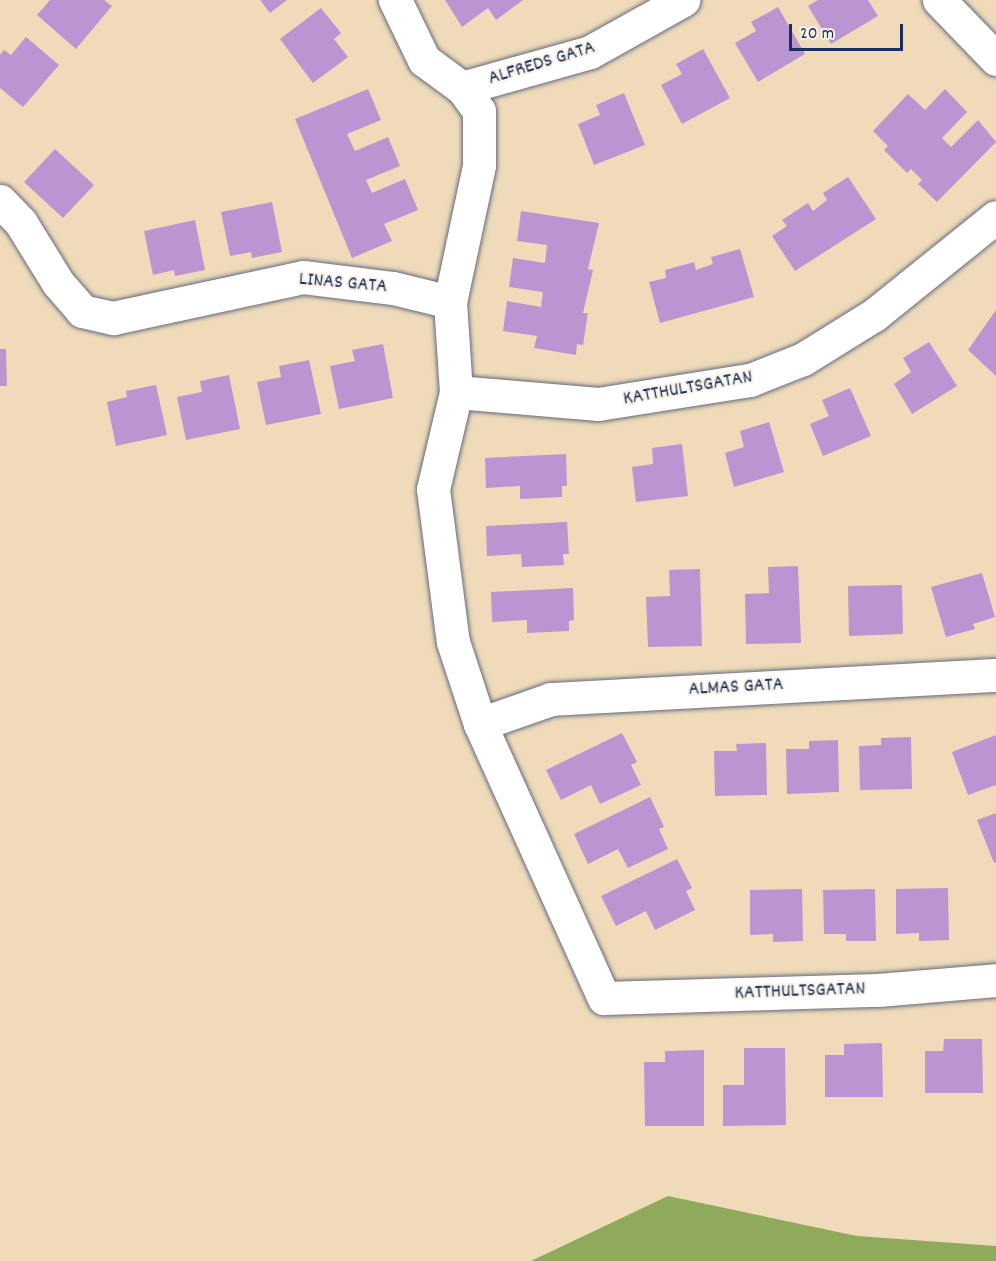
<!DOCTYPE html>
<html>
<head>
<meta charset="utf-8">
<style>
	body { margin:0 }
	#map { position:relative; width:996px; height:1261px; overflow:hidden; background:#efdbba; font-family:Dekko,sans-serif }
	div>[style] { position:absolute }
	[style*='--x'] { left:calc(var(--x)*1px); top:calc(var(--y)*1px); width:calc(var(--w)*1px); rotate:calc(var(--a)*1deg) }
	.forest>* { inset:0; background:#90aa5c }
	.building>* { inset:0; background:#ba95d1 }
	.roads { filter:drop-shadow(0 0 2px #656b7e) drop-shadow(0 0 2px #656b7e) }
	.street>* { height:33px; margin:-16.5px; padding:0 16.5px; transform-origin:16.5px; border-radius:16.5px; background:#fff }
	span { translate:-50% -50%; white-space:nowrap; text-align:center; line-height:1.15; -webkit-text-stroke:4.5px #f7f3e8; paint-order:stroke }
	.street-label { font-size:20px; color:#1b2f5e }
	.scale { position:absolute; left:789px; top:24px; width:114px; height:27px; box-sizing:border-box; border:3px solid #1b2f5e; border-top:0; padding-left:8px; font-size:18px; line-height:21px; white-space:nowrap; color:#1b2f5e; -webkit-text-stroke:4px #f7f3e8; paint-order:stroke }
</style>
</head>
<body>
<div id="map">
	<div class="forest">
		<div style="clip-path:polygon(668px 1196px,857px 1236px,996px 1246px,996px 1261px,531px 1261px)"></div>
	</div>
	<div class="building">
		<div style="clip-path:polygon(50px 0,104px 0,112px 6px,76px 49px,37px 15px)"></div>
		<div style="clip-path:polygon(260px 0,287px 0,270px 13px)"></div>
		<div style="clip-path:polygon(445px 0,523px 0,496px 20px,488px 8px,462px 27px)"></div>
		<div style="clip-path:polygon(818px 0,868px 0,878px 16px,831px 44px,808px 6px)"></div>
		<div style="clip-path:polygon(778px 7px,805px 54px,758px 82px,735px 43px,756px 31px,751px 22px)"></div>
		<div style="clip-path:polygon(321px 8px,341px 33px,334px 39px,348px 57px,313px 83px,280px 39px)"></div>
		<div style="clip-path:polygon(26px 37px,59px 65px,23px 107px,0 88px,0 55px,4px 50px,11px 55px)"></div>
		<div style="clip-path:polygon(703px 49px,730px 98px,682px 124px,661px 85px,682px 74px,676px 64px)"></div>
		<div style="clip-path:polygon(368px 89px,381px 120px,347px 134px,355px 151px,388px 137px,400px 166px,366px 180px,372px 193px,405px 179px,418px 210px,384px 224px,392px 241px,352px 258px,295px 119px)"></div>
		<div style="clip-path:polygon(945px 89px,967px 112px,942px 138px,951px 147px,978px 120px,996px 142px,937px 202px,918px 184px,922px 180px,911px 169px,907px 173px,884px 150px,888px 146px,873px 131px,908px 94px,925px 110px)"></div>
		<div style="clip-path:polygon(624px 93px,645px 145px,594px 165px,578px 124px,600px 115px,596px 105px)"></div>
		<div style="clip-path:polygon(55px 149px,94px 185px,63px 218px,24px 182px)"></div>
		<div style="clip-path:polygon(848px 177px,876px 219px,795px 271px,772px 236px,787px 226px,782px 220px,808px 203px,813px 211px,827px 200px,823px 193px)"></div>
		<div style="clip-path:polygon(272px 202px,282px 252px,252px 258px,251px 252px,230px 256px,221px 212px)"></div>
		<div style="clip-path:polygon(521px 211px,599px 223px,588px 269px,593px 270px,583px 313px,588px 313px,583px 345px,577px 344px,576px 355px,534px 348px,537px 336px,503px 331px,507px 301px,541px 307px,543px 292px,509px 287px,513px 258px,545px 263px,547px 245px,517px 241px)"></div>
		<div style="clip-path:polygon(195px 220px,205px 270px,175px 276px,174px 270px,153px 275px,144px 231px)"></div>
		<div style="clip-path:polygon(740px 249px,754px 297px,660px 323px,649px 282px,666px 278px,665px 270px,694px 262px,696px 270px,713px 264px,711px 257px)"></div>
		<div style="clip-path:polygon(996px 310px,996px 376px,968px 350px)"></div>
		<div style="clip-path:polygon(929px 342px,957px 386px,912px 414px,894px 384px,911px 372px,903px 358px)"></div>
		<div style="clip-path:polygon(383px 344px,393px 398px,339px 409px,330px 366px,355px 361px,352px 350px)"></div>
		<div style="clip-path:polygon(0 349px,6px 349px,7px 386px,0 386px)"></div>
		<div style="clip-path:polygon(309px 360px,321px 414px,266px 425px,257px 382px,281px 377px,279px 366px)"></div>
		<div style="clip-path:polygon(229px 375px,240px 429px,186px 440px,177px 397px,202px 392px,200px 381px)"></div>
		<div style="clip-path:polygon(156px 385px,167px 435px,116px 446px,107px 402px,127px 397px,126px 391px)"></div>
		<div style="clip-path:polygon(850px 388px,871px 436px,823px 456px,810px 424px,829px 416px,822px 400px)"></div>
		<div style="clip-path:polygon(769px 422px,784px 472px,734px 487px,725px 453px,744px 447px,740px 431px)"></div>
		<div style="clip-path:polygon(682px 444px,688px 496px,636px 502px,632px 467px,653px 464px,652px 448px)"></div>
		<div style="clip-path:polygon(566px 454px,567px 486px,562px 486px,562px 497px,520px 499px,520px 486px,486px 488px,485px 458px)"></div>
		<div style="clip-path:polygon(567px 522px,569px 554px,563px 554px,564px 565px,522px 567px,521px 554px,487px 556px,486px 526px)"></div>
		<div style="clip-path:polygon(798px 566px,801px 643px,746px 644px,745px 594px,769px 593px,768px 567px)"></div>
		<div style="clip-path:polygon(700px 569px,702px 646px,648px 647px,646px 597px,670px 596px,669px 570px)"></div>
		<div style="clip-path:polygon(982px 573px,995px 617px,973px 624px,975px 629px,946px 637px,931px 587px)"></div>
		<div style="clip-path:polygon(902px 585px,903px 634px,849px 636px,848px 586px)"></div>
		<div style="clip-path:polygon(573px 588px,574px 620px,569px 621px,569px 631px,527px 633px,527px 620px,492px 622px,491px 592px)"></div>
		<div style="clip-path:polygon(622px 733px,637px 762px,631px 765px,641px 785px,600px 804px,591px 785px,561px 800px,546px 770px)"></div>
		<div style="clip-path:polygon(996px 735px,996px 785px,968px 795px,952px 752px)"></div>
		<div style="clip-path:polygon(911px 737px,912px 789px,860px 790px,859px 746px,881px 745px,881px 738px)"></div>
		<div style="clip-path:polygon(838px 740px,839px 792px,787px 794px,786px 749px,809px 749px,809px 741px)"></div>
		<div style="clip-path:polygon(766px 743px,767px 795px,715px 796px,714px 751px,737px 751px,736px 744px)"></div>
		<div style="clip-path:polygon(650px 797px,664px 827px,659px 829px,668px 849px,628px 868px,618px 849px,588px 864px,574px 834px)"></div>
		<div style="clip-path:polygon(996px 813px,996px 862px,994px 863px,977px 820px)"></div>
		<div style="clip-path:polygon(677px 859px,692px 888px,686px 891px,695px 910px,655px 930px,646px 911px,616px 926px,601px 896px)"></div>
		<div style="clip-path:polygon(948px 888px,949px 940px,919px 941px,919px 933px,896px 934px,896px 889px)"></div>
		<div style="clip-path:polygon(802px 889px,803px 941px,773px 942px,773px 934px,750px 935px,750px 890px)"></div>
		<div style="clip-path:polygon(875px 889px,876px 941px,846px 941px,846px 934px,824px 934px,823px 890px)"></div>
		<div style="clip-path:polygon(944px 1039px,982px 1039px,983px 1093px,925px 1093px,925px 1051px,943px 1051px)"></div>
		<div style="clip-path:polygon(882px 1043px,883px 1097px,825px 1097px,825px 1055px,844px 1055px,844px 1044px)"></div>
		<div style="clip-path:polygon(744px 1048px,785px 1048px,786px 1125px,723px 1126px,723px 1085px,744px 1085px)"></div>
		<div style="clip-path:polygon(704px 1050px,704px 1126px,645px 1126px,644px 1062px,665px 1062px,665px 1051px)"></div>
	</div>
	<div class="roads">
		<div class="street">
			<div style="--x:939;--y:0;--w:82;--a:46"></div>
			<div style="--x:462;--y:88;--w:133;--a:-15.7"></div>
			<div style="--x:590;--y:52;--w:107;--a:-29.2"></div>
			<div style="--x:0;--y:201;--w:30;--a:46"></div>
			<div style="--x:21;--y:223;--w:70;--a:58.3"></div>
			<div style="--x:58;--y:283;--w:37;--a:49"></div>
			<div style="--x:82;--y:311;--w:32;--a:13"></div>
			<div style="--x:113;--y:318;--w:194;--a:-12.2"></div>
			<div style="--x:303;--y:277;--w:91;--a:7"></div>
			<div style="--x:393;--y:288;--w:59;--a:13.8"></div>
			<div style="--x:450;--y:302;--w:140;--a:-78"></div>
			<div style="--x:479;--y:165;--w:54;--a:-90"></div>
			<div style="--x:479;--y:111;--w:29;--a:-126"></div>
			<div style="--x:462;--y:88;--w:47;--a:-143.6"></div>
			<div style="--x:424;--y:60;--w:67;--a:-115.8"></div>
			<div style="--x:450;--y:302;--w:90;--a:86.2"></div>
			<div style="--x:456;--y:392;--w:143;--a:4.8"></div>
			<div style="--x:598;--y:404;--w:154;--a:-9"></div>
			<div style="--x:750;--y:380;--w:57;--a:-21.6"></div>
			<div style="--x:803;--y:359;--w:84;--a:-31.8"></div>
			<div style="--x:874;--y:315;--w:156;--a:-38.8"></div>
			<div style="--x:456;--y:392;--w:100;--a:103.3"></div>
			<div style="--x:433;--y:489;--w:154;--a:82.6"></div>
			<div style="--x:453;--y:642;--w:86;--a:71.8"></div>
			<div style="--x:480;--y:724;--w:301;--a:65.7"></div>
			<div style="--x:604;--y:998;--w:274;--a:-1.7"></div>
			<div style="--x:878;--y:990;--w:118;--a:-4.8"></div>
			<div style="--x:480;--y:724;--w:75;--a:-19.4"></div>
			<div style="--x:551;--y:699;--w:446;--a:-3.1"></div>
		</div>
	</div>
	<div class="street-label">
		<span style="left:542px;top:64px;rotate:-17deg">ALFREDS GATA</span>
		<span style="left:343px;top:284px;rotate:5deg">LINAS GATA</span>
		<span style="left:688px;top:389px;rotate:-10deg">KATTHULTSGATAN</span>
		<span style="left:736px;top:688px;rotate:-3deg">ALMAS GATA</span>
		<span style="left:800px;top:992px;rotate:-2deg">KATTHULTSGATAN</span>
	</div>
	<div class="scale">20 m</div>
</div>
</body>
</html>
